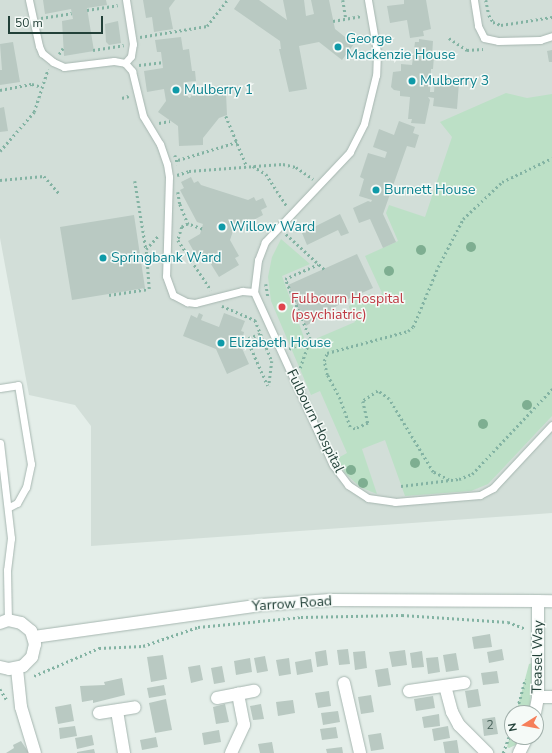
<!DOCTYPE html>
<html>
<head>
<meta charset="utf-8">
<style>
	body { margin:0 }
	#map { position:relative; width:552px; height:753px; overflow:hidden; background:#e4eee9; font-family:"Nunito Sans",sans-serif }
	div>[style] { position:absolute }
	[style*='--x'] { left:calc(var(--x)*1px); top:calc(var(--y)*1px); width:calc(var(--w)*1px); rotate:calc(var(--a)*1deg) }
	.built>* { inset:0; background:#d2ded8 }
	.green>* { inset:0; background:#bce0c6 }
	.building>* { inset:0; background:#b9c9c2 }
	.path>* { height:2.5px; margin-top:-1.25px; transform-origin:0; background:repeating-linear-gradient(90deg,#83b3a3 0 2px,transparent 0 5px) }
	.roads { filter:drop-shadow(0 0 1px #a6b6b0) drop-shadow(0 0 1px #a6b6b0) }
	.service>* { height:7px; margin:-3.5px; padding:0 3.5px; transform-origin:3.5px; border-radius:3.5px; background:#fff }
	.minor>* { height:12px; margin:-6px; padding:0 6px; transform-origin:6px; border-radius:6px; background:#fff }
	.tertiary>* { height:12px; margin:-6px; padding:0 6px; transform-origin:6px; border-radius:6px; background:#fff }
	.trees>* { width:10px; height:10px; margin:-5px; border-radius:50%; background:#7eae91 }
	.dots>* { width:11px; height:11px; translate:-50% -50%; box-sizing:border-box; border:2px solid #f5faf7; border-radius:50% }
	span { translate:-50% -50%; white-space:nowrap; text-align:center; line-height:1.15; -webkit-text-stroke:3px #f5faf7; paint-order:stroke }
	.number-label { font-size:12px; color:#48625a }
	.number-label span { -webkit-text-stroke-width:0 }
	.culture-label { font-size:14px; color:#0d838f }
	.left { translate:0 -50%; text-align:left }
	.health-label { font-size:14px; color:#be3a42 }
	.street-label { font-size:14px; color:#224038 }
	.north { position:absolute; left:504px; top:705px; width:40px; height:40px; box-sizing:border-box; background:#f5faf7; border:1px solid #a1b0ab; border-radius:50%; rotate:259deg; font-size:11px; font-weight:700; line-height:16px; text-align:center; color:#224038 }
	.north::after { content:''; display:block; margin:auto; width:14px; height:18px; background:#f67f5a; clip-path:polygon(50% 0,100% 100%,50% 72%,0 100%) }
	.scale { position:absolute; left:8px; top:16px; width:95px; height:18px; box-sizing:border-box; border:2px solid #224038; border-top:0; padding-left:5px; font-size:12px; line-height:14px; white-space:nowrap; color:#224038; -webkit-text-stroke:3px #f5faf7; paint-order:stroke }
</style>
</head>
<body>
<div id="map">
	<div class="built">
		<div style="clip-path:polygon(0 0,552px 0,552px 513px,91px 546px,91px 426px,75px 405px,29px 395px,0 238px)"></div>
	</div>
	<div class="green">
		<div style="clip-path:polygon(506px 93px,527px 98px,552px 94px,552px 416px,488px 484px,471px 491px,405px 496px,385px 440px,362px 449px,377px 494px,360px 487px,345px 473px,338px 458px,347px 453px,320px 391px,311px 395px,271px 301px,268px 277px,272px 257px,281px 239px,310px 264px,282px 276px,306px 343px,355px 322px,349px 307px,351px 302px,370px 294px,375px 298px,382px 293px,365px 256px,398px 241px,386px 213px,389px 205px,425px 217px,452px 137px,440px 122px)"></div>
		<div style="clip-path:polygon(532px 663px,530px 713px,516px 713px,529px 664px)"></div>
		<div style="clip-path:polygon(512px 728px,512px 737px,523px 737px,520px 743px,509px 748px,507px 747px)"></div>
	</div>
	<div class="building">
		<div style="clip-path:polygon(43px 0,106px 0,107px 5px,87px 8px,94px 51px,64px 56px,62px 21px,73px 19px,71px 9px,45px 14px)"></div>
		<div style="clip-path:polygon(143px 0,175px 0,169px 8px,173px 29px,154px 32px,152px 17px,146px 18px)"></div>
		<div style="clip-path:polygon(240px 0,259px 0,287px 20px,283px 0,304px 0,306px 16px,314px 14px,311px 0,329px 0,335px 29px,354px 44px,342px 60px,319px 42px,299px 46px,307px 89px,289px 92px,279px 49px,281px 49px,280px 41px,234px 9px)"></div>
		<div style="clip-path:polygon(404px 0,426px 0,431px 29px,423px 31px,424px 36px,410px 38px,407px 20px,390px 23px,387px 6px,404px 4px)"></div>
		<div style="clip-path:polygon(118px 21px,121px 43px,109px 45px,106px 42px,105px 24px)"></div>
		<div style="clip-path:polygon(181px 37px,183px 50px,189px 49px,192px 71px,195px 71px,196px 81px,186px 82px,188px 97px,190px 98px,193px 93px,198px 96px,226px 93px,227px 115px,219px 118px,203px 138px,203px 145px,179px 146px,178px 126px,158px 112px,166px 101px,164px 89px,147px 92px,144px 71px,163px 68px,161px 52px,157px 52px,155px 40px)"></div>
		<div style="clip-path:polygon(419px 39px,433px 41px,432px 56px,434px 56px,433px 69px,431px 69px,430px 92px,434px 92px,435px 79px,459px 82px,457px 109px,433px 106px,434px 98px,428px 97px,430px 100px,425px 124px,411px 123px,412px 119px,408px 119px,410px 97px,400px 96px,400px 91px,394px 90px,391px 87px,393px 72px,401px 71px,401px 64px,412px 65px,415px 42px,419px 42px)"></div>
		<div style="clip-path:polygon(13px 42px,20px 82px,0 85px,0 70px,2px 70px,0 44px)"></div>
		<div style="clip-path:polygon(552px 50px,552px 62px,549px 62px,547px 51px)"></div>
		<div style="clip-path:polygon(4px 107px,8px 131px,0 132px,0 108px)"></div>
		<div style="clip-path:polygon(399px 121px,415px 127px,413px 133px,419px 135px,415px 148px,407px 146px,383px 214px,396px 242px,383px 248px,370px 219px,359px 223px,353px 208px,368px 201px,371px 202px,372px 200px,359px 196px,364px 179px,360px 177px,368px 153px,385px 158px,387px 152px,373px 147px,379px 129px,394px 135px)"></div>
		<div style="clip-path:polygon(191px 177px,194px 183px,198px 181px,201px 185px,248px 200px,254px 197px,256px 201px,263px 198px,267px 207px,261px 210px,263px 215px,233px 231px,230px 240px,239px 256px,235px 258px,239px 265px,219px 277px,204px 253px,197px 257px,188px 241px,200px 234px,203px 224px,197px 222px,180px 190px,184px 188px,181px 182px)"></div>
		<div style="clip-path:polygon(340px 214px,349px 233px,341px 236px,338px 230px,307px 245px,302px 233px)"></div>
		<div style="clip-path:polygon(134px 215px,145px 288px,72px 300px,60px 227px)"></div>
		<div style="clip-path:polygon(357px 254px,373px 288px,346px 300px,306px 326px,288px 285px)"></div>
		<div style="clip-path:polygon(199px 313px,203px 315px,201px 320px,219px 327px,224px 313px,245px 321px,241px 331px,244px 332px,243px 337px,245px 342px,240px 344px,249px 364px,227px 374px,216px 349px,183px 336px,191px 315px,197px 318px)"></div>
		<div style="clip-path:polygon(490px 634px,492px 647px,474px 649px,472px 637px)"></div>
		<div style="clip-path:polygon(348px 649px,350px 664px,339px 665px,337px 650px)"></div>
		<div style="clip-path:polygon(502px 649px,504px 660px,489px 663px,487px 652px)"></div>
		<div style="clip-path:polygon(326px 650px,328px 665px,317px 667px,315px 652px)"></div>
		<div style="clip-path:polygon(405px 650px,407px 665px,392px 667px,389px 652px)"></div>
		<div style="clip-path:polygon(365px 651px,367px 668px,355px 670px,353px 652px)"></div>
		<div style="clip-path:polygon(422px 651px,424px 667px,412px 668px,410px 653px)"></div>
		<div style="clip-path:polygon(456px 653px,459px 670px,446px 672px,443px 655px)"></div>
		<div style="clip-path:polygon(163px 655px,167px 679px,151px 682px,147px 657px)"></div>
		<div style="clip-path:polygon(265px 656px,268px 671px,257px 673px,254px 658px)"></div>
		<div style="clip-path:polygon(438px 657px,440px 672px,428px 674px,426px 658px)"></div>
		<div style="clip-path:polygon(250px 658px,252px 672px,236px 675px,234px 661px)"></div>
		<div style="clip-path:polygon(289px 658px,291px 674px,279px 676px,276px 660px)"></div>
		<div style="clip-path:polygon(311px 659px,313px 672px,297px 675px,295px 662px)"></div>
		<div style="clip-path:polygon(200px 665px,203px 680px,191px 683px,188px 667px)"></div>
		<div style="clip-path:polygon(222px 666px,225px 682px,214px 684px,211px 668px)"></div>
		<div style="clip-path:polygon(388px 668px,391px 685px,378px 687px,375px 670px)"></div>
		<div style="clip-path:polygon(497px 671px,499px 683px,483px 685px,481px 673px)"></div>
		<div style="clip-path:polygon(122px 678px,125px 695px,93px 703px,93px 700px,82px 702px,80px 686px,105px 685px,104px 682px)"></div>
		<div style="clip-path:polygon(164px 685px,166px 695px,149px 698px,147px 688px)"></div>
		<div style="clip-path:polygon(478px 689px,481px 706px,468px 708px,465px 691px)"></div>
		<div style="clip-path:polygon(329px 691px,331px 706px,318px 708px,315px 693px)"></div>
		<div style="clip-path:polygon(371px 695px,374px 712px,361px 714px,358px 697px)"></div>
		<div style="clip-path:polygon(433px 696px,435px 708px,416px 711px,414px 699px)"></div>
		<div style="clip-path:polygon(166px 699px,172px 730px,155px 733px,149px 703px)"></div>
		<div style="clip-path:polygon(293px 700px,295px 713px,278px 716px,276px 702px)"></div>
		<div style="clip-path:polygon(71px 704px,74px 721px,58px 724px,55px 707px)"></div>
		<div style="clip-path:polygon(225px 704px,229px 722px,216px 724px,213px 707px)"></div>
		<div style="clip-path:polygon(261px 704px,264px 719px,253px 720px,250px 706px)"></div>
		<div style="clip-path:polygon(338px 711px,340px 722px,323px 725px,321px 713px)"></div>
		<div style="clip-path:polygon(439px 714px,440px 726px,424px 728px,422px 717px)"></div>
		<div style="clip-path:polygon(495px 717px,498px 734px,484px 736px,482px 719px)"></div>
		<div style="clip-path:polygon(75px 726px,77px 736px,60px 739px,59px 728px)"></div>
		<div style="clip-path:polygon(448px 726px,450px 738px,434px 741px,432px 729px)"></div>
		<div style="clip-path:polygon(336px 727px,338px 738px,322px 740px,320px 729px)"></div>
		<div style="clip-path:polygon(219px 730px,221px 742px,204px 745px,202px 733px)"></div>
		<div style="clip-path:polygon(381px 733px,384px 749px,371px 751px,368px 735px)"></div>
		<div style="clip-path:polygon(92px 735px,94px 745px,77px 749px,75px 738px)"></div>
		<div style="clip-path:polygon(156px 737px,158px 747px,142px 750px,140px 740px)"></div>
		<div style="clip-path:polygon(457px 740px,459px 753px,445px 753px,443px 742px)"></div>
		<div style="clip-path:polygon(21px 741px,29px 753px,6px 753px,14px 748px,13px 745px)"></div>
		<div style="clip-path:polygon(272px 742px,274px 753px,260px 753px,258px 744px)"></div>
		<div style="clip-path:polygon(342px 747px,343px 753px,327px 753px,326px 749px)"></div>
		<div style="clip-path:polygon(94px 749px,95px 753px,77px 753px,77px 752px)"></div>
	</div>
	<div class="path">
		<div style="--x:343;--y:0;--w:19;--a:81"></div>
		<div style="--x:486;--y:0;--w:15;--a:79"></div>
		<div style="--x:489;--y:15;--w:8;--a:60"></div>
		<div style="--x:493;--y:22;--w:9;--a:21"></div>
		<div style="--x:501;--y:25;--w:52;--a:-8.9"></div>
		<div style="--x:87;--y:10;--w:31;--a:-9"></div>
		<div style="--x:41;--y:18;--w:31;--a:-9"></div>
		<div style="--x:333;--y:21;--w:29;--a:-10"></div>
		<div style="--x:140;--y:37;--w:68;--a:-9.3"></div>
		<div style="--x:207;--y:26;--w:33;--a:-52"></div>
		<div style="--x:449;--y:38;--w:22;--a:34"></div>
		<div style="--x:467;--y:50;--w:16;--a:-4"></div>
		<div style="--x:93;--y:50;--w:31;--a:-9"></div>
		<div style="--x:59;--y:54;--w:7;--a:-56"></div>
		<div style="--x:139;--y:65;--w:23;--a:-7"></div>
		<div style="--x:0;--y:90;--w:33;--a:-11"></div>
		<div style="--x:32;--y:84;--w:10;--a:17"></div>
		<div style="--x:122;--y:98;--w:7;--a:-16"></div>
		<div style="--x:226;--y:116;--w:55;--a:67.6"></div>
		<div style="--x:159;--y:123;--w:11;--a:-10"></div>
		<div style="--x:0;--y:151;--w:52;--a:-48.9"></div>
		<div style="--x:34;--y:112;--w:45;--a:-72"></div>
		<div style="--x:175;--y:155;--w:10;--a:73"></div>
		<div style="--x:178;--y:160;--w:62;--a:-17"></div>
		<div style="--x:253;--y:166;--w:15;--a:32"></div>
		<div style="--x:266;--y:174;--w:38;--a:57"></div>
		<div style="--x:177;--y:175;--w:13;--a:-18"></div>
		<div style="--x:189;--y:171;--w:94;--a:-4.3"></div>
		<div style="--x:283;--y:164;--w:13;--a:13"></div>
		<div style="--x:296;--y:167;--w:21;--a:35"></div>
		<div style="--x:0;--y:180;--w:44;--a:-5.2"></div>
		<div style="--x:44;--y:176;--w:23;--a:49"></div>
		<div style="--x:135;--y:181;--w:69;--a:80.8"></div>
		<div style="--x:146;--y:249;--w:18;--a:-47"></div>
		<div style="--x:178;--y:192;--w:12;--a:81"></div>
		<div style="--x:180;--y:204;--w:22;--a:68"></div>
		<div style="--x:202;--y:229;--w:15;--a:-160"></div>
		<div style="--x:188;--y:224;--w:7;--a:153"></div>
		<div style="--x:182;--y:227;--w:14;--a:107"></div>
		<div style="--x:178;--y:240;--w:60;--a:56.6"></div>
		<div style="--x:286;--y:234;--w:52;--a:42.6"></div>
		<div style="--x:266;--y:284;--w:13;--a:81"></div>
		<div style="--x:109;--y:295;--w:40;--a:-8.5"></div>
		<div style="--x:149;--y:289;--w:40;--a:-94.3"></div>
		<div style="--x:222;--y:306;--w:36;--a:23"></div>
		<div style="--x:255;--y:320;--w:44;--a:67.5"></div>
		<div style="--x:272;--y:361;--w:25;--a:97"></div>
		<div style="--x:247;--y:339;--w:51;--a:65.9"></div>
		<div style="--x:244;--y:340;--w:19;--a:-21"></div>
		<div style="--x:289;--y:349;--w:23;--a:-25"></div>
		<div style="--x:310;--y:339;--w:65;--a:-112.6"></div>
		<div style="--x:285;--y:279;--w:36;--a:-24"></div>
		<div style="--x:300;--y:368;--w:31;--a:-71"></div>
		<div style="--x:449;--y:480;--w:18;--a:-153"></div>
		<div style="--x:433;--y:472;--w:85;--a:-121.1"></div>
		<div style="--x:389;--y:399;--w:14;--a:-144"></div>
		<div style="--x:378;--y:391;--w:18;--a:146"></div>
		<div style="--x:363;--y:401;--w:23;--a:77"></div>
		<div style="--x:368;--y:423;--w:14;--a:155"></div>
		<div style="--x:355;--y:429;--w:5;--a:-158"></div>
		<div style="--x:350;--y:427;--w:30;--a:-110"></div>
		<div style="--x:340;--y:399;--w:27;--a:-118"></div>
		<div style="--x:327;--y:375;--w:14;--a:-102"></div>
		<div style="--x:324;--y:361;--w:9;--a:-69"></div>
		<div style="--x:327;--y:353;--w:84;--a:-15.2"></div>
		<div style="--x:408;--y:331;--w:6;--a:-39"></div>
		<div style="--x:413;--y:327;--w:65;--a:-67.4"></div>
		<div style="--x:438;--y:267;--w:54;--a:-62.5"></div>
		<div style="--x:463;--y:219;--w:54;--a:-43.5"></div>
		<div style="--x:502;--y:182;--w:55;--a:-25.6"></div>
		<div style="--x:401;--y:486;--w:58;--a:-6.9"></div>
		<div style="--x:459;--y:479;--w:14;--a:-21"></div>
		<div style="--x:472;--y:474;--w:117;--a:-46.7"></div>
		<div style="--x:34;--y:676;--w:71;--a:-23.3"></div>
		<div style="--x:99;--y:648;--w:44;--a:-2.6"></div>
		<div style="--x:143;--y:646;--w:58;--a:-19.1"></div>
		<div style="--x:198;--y:627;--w:103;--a:-5.5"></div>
		<div style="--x:301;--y:617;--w:101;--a:-1.1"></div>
		<div style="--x:402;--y:615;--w:106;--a:3.8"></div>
		<div style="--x:508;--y:622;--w:19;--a:21"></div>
		<div style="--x:0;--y:689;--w:13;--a:58"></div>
		<div style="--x:516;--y:713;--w:35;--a:-75"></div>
		<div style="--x:503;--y:753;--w:27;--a:-70"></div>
	</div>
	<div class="roads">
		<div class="service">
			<div style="--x:29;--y:0;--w:47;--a:77.7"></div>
			<div style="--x:39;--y:46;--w:8;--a:67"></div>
			<div style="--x:42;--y:53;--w:14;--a:39"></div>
			<div style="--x:53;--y:62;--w:12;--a:24"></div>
			<div style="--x:64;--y:67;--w:50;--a:-6.8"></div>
			<div style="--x:114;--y:61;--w:11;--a:10"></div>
			<div style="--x:125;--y:63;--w:11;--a:49"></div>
			<div style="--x:132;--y:71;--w:46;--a:76.3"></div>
			<div style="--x:143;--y:116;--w:33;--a:59"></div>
			<div style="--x:160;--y:144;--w:21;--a:71"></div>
			<div style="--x:167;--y:164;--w:13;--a:81"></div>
			<div style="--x:169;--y:177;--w:99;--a:91.7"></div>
			<div style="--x:166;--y:276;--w:20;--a:70"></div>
			<div style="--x:173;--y:295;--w:16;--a:27"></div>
			<div style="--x:187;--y:302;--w:8;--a:7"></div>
			<div style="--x:195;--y:303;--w:49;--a:-14.3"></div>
			<div style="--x:242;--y:291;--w:12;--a:5"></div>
			<div style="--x:368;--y:0;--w:53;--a:80.2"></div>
			<div style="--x:377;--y:52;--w:23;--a:92"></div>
			<div style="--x:376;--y:75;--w:50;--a:103.8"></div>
			<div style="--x:364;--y:124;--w:31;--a:117"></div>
			<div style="--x:350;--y:152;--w:124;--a:133.4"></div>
			<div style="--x:265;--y:242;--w:19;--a:111"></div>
			<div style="--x:258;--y:260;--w:32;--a:97"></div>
			<div style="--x:254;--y:292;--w:190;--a:65.5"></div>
			<div style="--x:333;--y:465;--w:25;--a:53"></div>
			<div style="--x:348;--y:485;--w:24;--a:33"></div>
			<div style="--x:368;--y:498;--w:27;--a:8"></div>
			<div style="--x:395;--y:502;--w:85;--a:-4.7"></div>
			<div style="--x:480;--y:495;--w:15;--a:-28"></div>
			<div style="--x:493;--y:488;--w:86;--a:-46.9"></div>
			<div style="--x:474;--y:0;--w:26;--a:81"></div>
			<div style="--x:478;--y:26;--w:13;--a:63"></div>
			<div style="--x:484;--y:38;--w:14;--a:12"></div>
			<div style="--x:498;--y:41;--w:42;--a:-1.4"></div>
			<div style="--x:540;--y:40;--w:13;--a:-18"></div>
			<div style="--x:125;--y:63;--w:9;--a:-49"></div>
			<div style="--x:131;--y:56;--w:12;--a:-81"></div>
			<div style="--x:133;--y:44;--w:45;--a:-99"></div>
			<div style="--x:0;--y:388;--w:18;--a:-9"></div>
			<div style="--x:18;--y:385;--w:80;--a:80.7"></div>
			<div style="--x:31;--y:464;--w:24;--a:102"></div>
			<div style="--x:26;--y:487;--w:18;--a:119"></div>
			<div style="--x:17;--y:503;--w:9;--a:153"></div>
			<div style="--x:0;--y:443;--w:96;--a:83.4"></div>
			<div style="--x:11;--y:538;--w:32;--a:97"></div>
			<div style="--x:7;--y:570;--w:50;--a:88.9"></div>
		</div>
		<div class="minor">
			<div style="--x:17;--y:669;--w:38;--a:84"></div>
			<div style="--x:21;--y:707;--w:48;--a:73.1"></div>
			<div style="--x:344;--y:683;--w:72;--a:77.1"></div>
			<div style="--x:445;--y:686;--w:27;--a:75"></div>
			<div style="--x:452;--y:712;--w:15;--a:62"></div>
			<div style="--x:459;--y:725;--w:40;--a:45"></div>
			<div style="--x:409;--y:691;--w:56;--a:-8.3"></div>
			<div style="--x:538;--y:697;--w:14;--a:0"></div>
			<div style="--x:217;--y:698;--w:38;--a:-11"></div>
			<div style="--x:117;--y:711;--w:43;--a:80.5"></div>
			<div style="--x:99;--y:713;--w:36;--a:-9"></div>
			<div style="--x:535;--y:713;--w:16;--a:-79"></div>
			<div style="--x:538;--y:697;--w:96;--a:-90"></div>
			<div style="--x:231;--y:753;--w:31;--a:-65"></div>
			<div style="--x:244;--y:725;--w:32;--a:-101"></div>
			<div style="--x:519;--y:753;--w:18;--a:-63"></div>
		</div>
		<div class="tertiary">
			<div style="--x:0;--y:623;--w:9;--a:-21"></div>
			<div style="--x:8;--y:620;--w:13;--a:13"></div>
			<div style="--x:21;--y:623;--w:13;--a:39"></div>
			<div style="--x:31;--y:631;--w:14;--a:73"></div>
			<div style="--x:35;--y:644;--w:13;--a:103"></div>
			<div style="--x:32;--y:657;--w:13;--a:135"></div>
			<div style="--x:23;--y:666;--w:14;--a:168"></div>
			<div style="--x:9;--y:669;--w:9;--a:-167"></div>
			<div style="--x:34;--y:637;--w:229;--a:-8"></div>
			<div style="--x:261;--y:605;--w:69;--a:-4.1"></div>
			<div style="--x:330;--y:600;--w:222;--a:0.3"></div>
		</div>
	</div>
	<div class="trees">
		<div style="left:471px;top:247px"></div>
		<div style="left:421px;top:250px"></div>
		<div style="left:389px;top:271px"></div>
		<div style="left:527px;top:405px"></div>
		<div style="left:483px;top:424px"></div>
		<div style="left:415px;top:463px"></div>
		<div style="left:351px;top:470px"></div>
		<div style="left:363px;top:483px"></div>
	</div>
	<div class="dots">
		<div style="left:338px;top:47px;background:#0f9aa8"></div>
		<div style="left:412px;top:81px;background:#0f9aa8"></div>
		<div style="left:176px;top:90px;background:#0f9aa8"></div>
		<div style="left:376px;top:190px;background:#0f9aa8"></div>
		<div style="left:222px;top:227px;background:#0f9aa8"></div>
		<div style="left:103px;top:258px;background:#0f9aa8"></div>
		<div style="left:282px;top:307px;background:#e0444e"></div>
		<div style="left:221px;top:343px;background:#0f9aa8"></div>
	</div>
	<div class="number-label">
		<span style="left:490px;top:726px">2</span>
	</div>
	<div class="culture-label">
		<span class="left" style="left:346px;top:47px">George<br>Mackenzie House</span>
		<span class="left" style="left:420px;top:81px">Mulberry 3</span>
		<span class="left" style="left:184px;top:90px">Mulberry 1</span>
		<span class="left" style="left:384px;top:190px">Burnett House</span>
		<span class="left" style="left:230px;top:227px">Willow Ward</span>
		<span class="left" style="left:111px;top:258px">Springbank Ward</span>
		<span class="left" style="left:229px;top:343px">Elizabeth House</span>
	</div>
	<div class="health-label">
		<span class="left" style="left:291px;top:307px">Fulbourn Hospital<br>(psychiatric)</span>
	</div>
	<div class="street-label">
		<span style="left:315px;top:421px;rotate:64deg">Fulbourn Hospital</span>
		<span style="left:292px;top:604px;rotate:-4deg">Yarrow Road</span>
		<span style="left:538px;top:657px;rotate:-89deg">Teasel Way</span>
	</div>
	<div class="north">N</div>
	<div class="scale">50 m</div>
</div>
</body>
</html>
